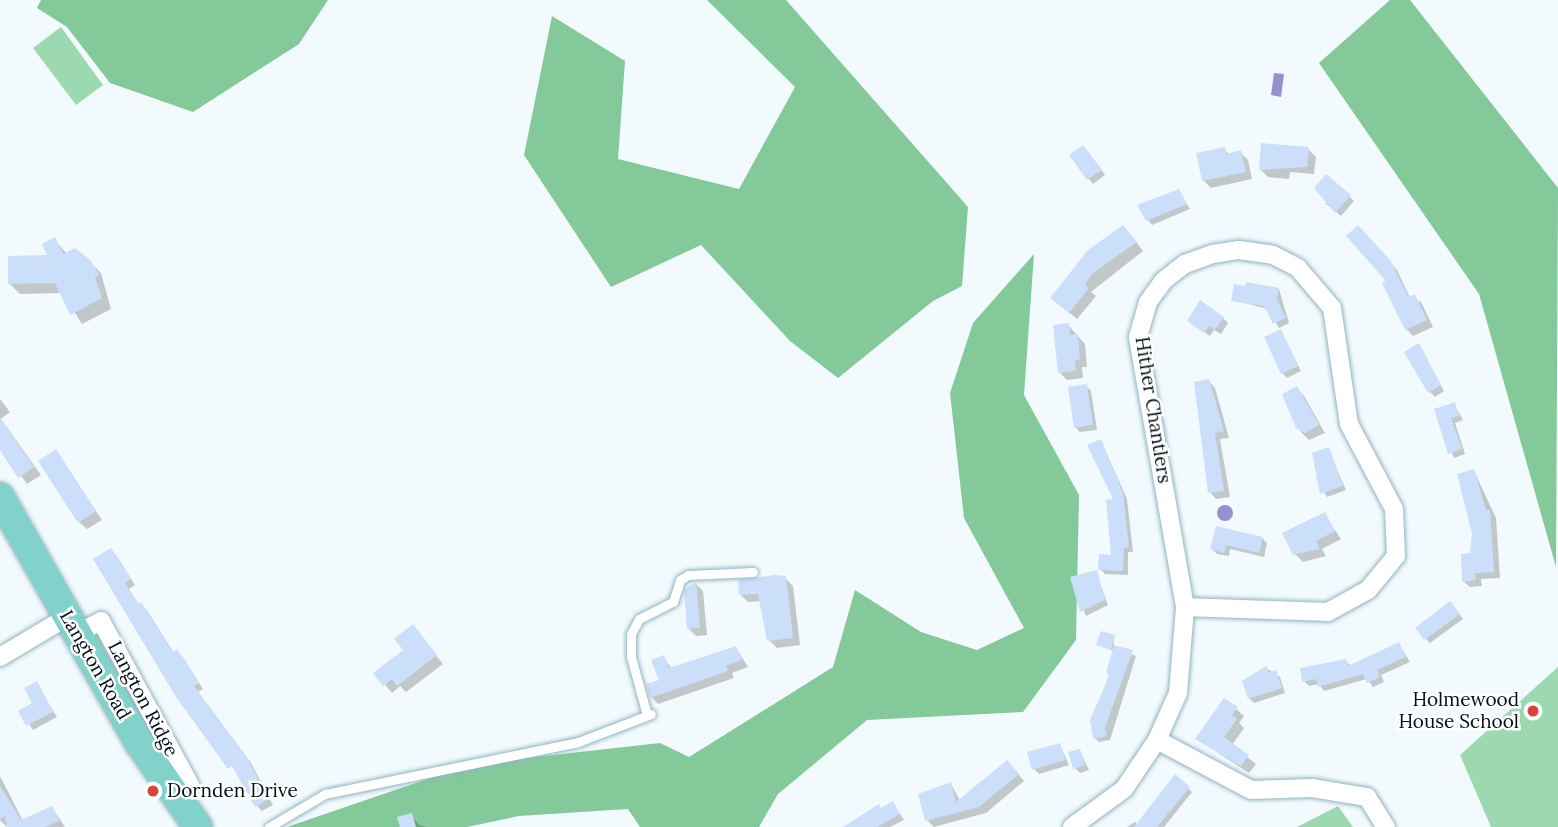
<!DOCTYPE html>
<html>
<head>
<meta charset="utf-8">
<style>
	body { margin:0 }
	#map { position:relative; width:1558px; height:827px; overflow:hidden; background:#f3fafd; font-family:Lora,serif }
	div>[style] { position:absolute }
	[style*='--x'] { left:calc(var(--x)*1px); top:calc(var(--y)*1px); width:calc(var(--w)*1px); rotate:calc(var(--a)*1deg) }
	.green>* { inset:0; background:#9dd9b0 }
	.forest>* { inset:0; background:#84c99a }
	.water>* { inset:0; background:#978fd0 }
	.round { border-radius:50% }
	.shadow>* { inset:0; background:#0003 }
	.building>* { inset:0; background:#cbdffa }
	.roads { filter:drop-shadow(0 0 2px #91b4c1) drop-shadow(0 0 2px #91b4c1) }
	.lane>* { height:9px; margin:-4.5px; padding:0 4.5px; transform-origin:4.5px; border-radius:4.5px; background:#fff }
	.street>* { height:18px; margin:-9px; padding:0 9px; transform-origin:9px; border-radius:9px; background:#fff }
	.primary>* { height:28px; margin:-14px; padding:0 14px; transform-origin:14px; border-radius:14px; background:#82d2cc }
	.dots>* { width:19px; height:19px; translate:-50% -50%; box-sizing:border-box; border:4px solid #fff; border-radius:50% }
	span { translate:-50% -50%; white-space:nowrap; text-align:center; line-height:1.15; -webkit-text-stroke:5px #fff; paint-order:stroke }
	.street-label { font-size:19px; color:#041015 }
	.poi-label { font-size:19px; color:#041015 }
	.right { translate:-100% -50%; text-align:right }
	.left { translate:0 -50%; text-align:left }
</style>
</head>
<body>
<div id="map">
	<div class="green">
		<div style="clip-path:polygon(61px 27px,103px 85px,76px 105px,33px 48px)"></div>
		<div style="clip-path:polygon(1558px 667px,1558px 827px,1491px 827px,1460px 755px)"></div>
		<div style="clip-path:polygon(1338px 806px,1353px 827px,1297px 827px)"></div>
	</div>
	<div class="forest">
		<div style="clip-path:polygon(41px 0,328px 0,299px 44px,193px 112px,110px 83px,67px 27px,37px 8px)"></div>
		<div style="clip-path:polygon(707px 0,786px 0,968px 207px,962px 286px,933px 301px,838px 378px,790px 341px,701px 245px,611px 287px,524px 155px,552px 16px,625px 61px,618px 159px,739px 189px,795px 87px)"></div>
		<div style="clip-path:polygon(1390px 0,1410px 0,1558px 188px,1556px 567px,1479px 294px,1319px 63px)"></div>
		<div style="clip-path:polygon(1034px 254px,1024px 395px,1079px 495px,1076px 640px,1023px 712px,867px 720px,778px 794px,759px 827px,640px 827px,628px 809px,519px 816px,467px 827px,287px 827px,471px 764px,660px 743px,689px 757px,833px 667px,855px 590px,921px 632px,977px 650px,1024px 628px,964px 518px,950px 393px,973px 323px)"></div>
	</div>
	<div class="water">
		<div style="clip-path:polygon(1274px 73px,1284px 74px,1281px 97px,1271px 95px)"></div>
		<div class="round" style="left:1217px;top:505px;width:16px;height:16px"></div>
	</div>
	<div class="shadow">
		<div style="clip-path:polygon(1224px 149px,1229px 155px,1240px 152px,1248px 160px,1252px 179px,1211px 188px,1203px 180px)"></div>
		<div style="clip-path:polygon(1308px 149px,1316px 157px,1314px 174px,1290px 172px,1289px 179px,1268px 177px,1261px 170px)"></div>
		<div style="clip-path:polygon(1088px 152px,1105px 175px,1093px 184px,1071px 156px)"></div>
		<div style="clip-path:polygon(1178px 191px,1190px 209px,1152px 225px,1148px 220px)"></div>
		<div style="clip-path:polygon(1349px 196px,1354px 201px,1341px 216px,1325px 203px)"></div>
		<div style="clip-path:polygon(1365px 234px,1397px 270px,1410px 298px,1421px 302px,1433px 327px,1413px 336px,1406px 329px)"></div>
		<div style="clip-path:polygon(1131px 235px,1143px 251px,1091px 292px,1096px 296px,1077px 319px,1060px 305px)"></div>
		<div style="clip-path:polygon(54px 239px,67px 254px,90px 262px,101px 273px,111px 309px,82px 324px,62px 293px,20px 294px,10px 284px,50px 257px)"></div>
		<div style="clip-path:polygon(1279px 289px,1289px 323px,1279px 328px,1268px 309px,1233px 300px)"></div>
		<div style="clip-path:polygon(1223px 318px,1228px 323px,1221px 334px,1214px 330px,1210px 336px,1194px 325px)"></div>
		<div style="clip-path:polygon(1068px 325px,1085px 344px,1087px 367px,1082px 367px,1083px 378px,1067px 380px,1059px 372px)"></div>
		<div style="clip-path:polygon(1281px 331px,1301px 371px,1287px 378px,1282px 373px)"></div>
		<div style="clip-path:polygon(1418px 345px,1444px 391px,1435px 397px,1430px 392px)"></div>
		<div style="clip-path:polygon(1209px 381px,1215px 388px,1229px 438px,1220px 439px,1230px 497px,1216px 499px,1210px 492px)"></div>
		<div style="clip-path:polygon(1086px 386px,1091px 391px,1097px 430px,1080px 432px,1075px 427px)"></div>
		<div style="clip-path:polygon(1297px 388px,1304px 396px,1325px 433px,1309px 440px,1301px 432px,1285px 395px)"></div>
		<div style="clip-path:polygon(0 399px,10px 412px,1px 419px,41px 475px,27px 484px,0 447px)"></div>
		<div style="clip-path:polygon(1454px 404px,1463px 420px,1455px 423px,1465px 454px,1454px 458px,1436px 410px)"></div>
		<div style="clip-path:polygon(1101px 441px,1127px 499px,1133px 552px,1128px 552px,1128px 575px,1105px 574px,1100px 569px,1113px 557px,1115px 500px)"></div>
		<div style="clip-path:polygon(1328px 449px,1346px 490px,1327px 497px,1316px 478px,1322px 475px)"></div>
		<div style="clip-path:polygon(56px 451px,102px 520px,87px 529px,79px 522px)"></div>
		<div style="clip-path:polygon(1474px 471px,1496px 518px,1500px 578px,1481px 579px,1482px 586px,1470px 587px,1463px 581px,1472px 555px)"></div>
		<div style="clip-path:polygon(1324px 514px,1341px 539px,1322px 549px,1326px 556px,1303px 562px,1295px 554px)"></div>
		<div style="clip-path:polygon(1217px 528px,1262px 538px,1267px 543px,1264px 557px,1230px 549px,1229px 556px,1217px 554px,1212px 549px)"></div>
		<div style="clip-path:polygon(116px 555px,135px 585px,129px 589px,139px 605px,146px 609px,174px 653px,182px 656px,203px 689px,198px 692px,251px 763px,273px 805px,262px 811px,257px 806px,237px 772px,178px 696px,96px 560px)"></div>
		<div style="clip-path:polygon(1096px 572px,1108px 605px,1086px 616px,1072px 578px)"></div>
		<div style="clip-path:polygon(785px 578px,793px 586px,800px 645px,777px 648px,769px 640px,761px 601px,748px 602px,741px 595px)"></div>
		<div style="clip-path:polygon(696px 584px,703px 591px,707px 635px,696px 636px,688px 628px)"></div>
		<div style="clip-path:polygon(1455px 608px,1463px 619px,1430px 643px,1426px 639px)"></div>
		<div style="clip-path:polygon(413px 627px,443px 664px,406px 692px,400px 686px,392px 693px,376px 674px,405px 651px)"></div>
		<div style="clip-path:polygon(1114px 637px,1114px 647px,1136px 656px,1110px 740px,1099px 742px,1095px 738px,1114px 651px,1098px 645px)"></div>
		<div style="clip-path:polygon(1399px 644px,1410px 662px,1381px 675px,1384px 682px,1373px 687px,1367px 679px,1324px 691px,1319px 684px,1309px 686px,1304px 681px,1346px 661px,1351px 666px)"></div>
		<div style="clip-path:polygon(736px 648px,748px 667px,732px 673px,734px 678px,658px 704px,651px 697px,662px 681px,663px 657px,672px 669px)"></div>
		<div style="clip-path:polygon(1266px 668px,1280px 677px,1285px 693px,1254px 703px,1249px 698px)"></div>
		<div style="clip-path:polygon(36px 683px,57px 717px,33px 730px,21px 712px,35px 704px)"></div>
		<div style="clip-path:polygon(1236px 709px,1244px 716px,1239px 723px,1244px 728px,1232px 745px,1256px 764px,1249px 773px,1197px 739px)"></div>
		<div style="clip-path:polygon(1060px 745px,1069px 765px,1039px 774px,1034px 769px)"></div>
		<div style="clip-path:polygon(1080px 751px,1089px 770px,1080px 773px,1075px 768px)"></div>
		<div style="clip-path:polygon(1014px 769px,1024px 781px,986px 813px,934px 827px,927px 820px,951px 784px,960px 801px)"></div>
		<div style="clip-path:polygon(0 776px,23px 821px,52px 808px,65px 827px,7px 827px,0 820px)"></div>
		<div style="clip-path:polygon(1175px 776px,1192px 792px,1164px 827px,1127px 827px,1135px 822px,1138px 825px)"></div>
		<div style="clip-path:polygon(893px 803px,904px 820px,890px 827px,855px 827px)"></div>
		<div style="clip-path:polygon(411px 815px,419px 825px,427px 827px,401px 827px)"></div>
	</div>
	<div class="building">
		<div style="clip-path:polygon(1261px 143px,1309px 147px,1307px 167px,1259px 170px)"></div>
		<div style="clip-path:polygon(1083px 145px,1102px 170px,1087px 180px,1069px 155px)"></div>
		<div style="clip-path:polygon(1225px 147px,1226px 154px,1241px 150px,1246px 172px,1202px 181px,1196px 153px)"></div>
		<div style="clip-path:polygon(1326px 174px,1351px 195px,1335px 213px,1314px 188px)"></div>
		<div style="clip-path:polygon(1179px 189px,1187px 204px,1146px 221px,1137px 205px)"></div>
		<div style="clip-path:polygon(1123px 225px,1137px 242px,1093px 273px,1085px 284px,1089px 288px,1069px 313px,1050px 298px,1088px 250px)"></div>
		<div style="clip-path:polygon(1358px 225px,1391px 261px,1408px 297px,1415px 294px,1427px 320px,1405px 330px,1382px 283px,1386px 281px,1346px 236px)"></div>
		<div style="clip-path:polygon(55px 237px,63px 254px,75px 248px,91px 261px,99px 275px,95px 277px,102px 298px,70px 315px,55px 283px,8px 284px,8px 256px,47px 255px,42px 244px)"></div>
		<div style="clip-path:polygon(1246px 282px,1279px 288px,1277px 300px,1286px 318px,1273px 324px,1264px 306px,1231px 301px,1234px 284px,1245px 286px)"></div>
		<div style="clip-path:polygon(1200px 300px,1224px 317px,1215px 330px,1209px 326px,1204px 333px,1187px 321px)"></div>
		<div style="clip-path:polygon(1069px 323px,1070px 335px,1078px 334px,1080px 359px,1075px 360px,1076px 371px,1058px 373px,1053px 325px)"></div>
		<div style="clip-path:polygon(1281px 329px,1298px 366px,1281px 374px,1264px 337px)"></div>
		<div style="clip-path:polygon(1419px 343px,1441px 385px,1428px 393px,1404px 352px)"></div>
		<div style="clip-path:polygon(1209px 379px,1224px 431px,1215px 433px,1224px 491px,1208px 493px,1194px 382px)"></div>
		<div style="clip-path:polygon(1087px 384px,1093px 425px,1074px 428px,1068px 387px)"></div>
		<div style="clip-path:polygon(1297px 386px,1319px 425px,1305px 433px,1296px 428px,1282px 394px)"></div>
		<div style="clip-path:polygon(1455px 402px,1459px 416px,1451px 418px,1462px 449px,1448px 454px,1434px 409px)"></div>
		<div style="clip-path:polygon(0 418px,34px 467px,18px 478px,0 450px)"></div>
		<div style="clip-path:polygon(1101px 439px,1123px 493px,1129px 547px,1124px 548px,1123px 571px,1098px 570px,1099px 554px,1111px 555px,1106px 500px,1113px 499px,1087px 445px)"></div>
		<div style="clip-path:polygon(1329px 447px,1343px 486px,1320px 494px,1312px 453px)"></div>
		<div style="clip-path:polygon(56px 449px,96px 511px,78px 523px,38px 461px)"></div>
		<div style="clip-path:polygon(1474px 469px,1486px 510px,1490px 510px,1494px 572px,1475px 573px,1476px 580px,1462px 582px,1461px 554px,1470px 553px,1472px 534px,1457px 474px)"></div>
		<div style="clip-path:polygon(1325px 512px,1335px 531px,1316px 541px,1320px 549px,1293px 555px,1282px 533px)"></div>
		<div style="clip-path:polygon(1216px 526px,1263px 537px,1259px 553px,1226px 545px,1224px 553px,1210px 549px)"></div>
		<div style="clip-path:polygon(111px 548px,131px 579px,125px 583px,138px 604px,141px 602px,173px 652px,177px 649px,199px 683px,194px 686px,246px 756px,269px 799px,255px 807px,232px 766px,228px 769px,176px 697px,93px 559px)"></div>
		<div style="clip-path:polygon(1097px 570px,1105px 600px,1080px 612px,1070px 577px)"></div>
		<div style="clip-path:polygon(775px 575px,786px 576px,793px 638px,767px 641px,758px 594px,739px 595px,738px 580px)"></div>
		<div style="clip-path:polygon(696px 582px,700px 628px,687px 629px,684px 590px)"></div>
		<div style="clip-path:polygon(1450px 601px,1460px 614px,1424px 640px,1415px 628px)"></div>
		<div style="clip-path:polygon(413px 624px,437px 655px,397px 686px,392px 679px,383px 686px,373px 673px,403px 650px,394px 639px)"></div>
		<div style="clip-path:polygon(1101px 631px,1115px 635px,1111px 650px,1096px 645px)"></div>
		<div style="clip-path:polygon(1399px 642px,1406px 657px,1377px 670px,1380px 677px,1367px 683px,1363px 674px,1318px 687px,1316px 679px,1302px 682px,1300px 668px,1346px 659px,1348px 666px)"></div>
		<div style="clip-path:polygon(1114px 645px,1133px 650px,1105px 728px,1107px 736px,1093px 739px,1090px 720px,1110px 674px,1106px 673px)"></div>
		<div style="clip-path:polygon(736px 646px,742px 660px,726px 666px,728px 671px,650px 698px,646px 684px,659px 680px,651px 660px,664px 655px,669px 668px)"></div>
		<div style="clip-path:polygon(1266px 666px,1269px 673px,1276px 670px,1282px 688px,1248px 699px,1242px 681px)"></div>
		<div style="clip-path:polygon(37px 681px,53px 712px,26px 726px,18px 711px,32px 703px,24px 688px)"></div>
		<div style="clip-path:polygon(1224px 698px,1238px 707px,1232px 715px,1237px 719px,1224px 737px,1249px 755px,1241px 766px,1195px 739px)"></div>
		<div style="clip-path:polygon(1060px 743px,1065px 760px,1032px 770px,1027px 752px)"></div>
		<div style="clip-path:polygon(1080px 749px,1085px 765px,1073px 769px,1068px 752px)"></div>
		<div style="clip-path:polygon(1007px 760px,1019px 774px,979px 807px,925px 821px,918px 794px,951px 782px,956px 802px)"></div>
		<div style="clip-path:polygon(1175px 774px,1190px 787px,1157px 827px,1134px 827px)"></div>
		<div style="clip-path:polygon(0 786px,21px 820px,52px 806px,59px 821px,45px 827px,7px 827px,5px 816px,0 819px)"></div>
		<div style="clip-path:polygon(893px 801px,900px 814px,877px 827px,843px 827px,879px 804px,881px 808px)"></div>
		<div style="clip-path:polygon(412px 813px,416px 827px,400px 827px,397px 817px)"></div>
	</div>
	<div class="roads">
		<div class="lane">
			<div style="--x:647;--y:715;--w:60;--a:-105.4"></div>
			<div style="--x:631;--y:657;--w:23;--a:-90"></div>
			<div style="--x:631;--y:634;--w:17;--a:-62"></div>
			<div style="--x:639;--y:619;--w:38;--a:-27"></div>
			<div style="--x:673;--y:602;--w:23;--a:-72"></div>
			<div style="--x:680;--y:580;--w:9;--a:-32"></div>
			<div style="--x:688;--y:575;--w:65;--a:-2.6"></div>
			<div style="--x:269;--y:827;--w:65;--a:-30.5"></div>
			<div style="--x:325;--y:794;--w:258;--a:-11.6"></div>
			<div style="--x:578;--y:742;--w:78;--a:-21"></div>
		</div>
		<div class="street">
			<div style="--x:76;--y:634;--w:28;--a:-27"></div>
			<div style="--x:101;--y:621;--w:187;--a:61.5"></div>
			<div style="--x:190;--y:785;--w:19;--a:141"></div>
			<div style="--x:0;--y:657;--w:78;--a:-30.8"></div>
			<div style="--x:1157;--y:740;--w:106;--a:28"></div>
			<div style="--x:1251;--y:790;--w:61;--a:-1.9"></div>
			<div style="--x:1312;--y:788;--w:56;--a:9.3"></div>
			<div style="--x:1367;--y:797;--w:36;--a:58"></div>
			<div style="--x:1072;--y:827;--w:64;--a:-36.2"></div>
			<div style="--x:1124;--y:789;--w:59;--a:-56"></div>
			<div style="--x:1157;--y:740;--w:51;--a:-65.9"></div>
			<div style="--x:1178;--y:693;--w:86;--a:-85.3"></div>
			<div style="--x:1185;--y:607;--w:274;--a:-99.9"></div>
			<div style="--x:1138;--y:337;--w:36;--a:-74"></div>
			<div style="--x:1148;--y:302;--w:26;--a:-54"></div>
			<div style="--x:1163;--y:281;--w:28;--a:-38"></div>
			<div style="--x:1185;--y:264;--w:30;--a:-20"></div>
			<div style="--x:1213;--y:254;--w:26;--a:-9"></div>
			<div style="--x:1239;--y:250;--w:34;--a:8"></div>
			<div style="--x:1273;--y:255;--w:28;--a:27"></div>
			<div style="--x:1298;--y:268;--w:52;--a:49.6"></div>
			<div style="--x:1332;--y:308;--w:117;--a:81.7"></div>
			<div style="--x:1349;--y:424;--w:96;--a:62.1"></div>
			<div style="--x:1394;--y:509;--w:47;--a:87.6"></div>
			<div style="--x:1396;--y:556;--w:44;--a:129.5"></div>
			<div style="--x:1368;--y:590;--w:46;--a:151.2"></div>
			<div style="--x:1328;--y:612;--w:143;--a:-178"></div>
		</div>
		<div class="primary">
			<div style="--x:0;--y:497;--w:284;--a:60.5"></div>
			<div style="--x:140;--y:744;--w:101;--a:55.1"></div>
		</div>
	</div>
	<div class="dots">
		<div style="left:1533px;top:711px;background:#d44734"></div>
		<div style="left:153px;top:791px;background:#d44734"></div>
	</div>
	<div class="street-label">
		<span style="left:1153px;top:410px;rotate:81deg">Hither Chantlers</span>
		<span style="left:95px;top:665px;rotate:60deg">Langton Road</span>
		<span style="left:143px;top:699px;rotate:62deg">Langton Ridge</span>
	</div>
	<div class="poi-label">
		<span class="right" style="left:1519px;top:711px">Holmewood<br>House School</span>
		<span class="left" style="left:167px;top:791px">Dornden Drive</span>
	</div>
</div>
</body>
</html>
